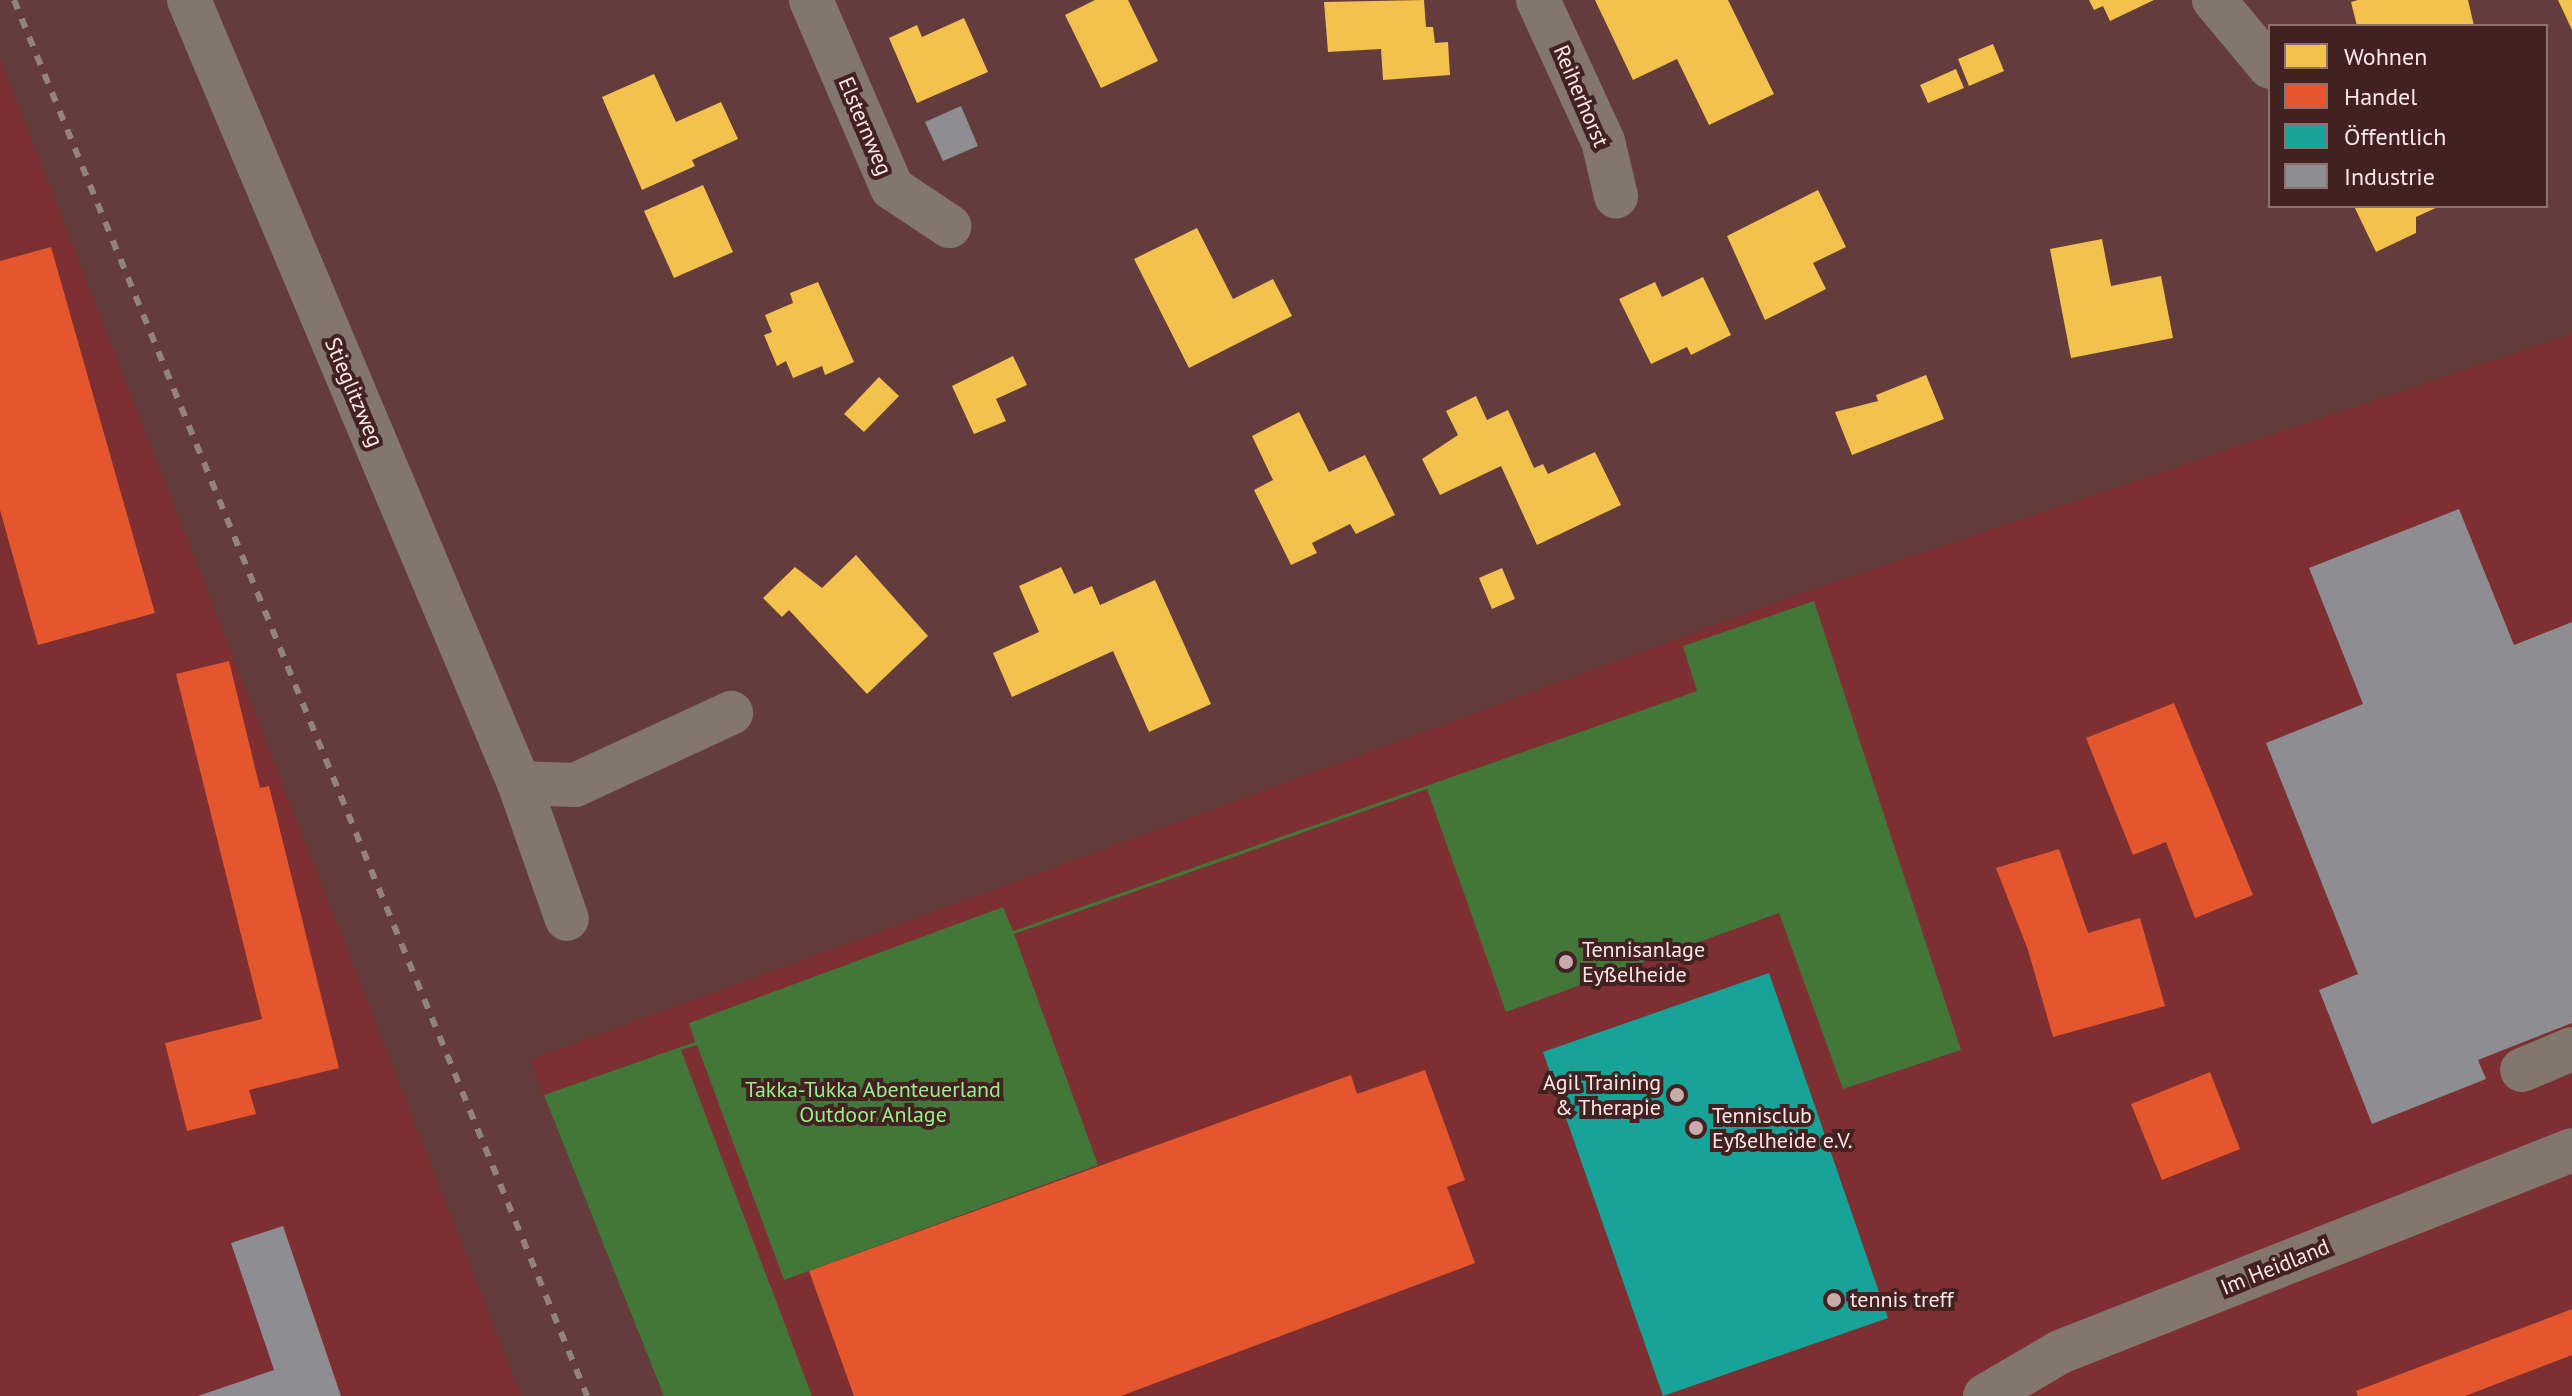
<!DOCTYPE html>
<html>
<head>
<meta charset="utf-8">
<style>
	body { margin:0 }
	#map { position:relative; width:2572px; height:1396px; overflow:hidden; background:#643c3c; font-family:"PT Sans",sans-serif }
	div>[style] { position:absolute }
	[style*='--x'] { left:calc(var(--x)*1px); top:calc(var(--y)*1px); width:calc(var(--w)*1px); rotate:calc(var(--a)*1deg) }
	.built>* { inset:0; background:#7d2f31 }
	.green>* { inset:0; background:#437639 }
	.homes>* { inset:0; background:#f2c14e }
	.shops>* { inset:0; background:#e4572e }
	.public>* { inset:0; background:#17a398 }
	.industry>* { inset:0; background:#8d8d92 }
	.minor>* { height:44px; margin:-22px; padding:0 22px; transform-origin:22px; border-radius:22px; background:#83766c }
	.rail>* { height:6px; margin-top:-3px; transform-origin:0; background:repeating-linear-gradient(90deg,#92837d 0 10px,transparent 0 20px) }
	.dots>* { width:22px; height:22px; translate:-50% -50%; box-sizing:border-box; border:4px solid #442121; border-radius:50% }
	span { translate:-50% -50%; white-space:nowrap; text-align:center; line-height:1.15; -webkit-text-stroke:8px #442121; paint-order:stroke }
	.street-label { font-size:22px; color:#fae7e6 }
	.poi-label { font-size:22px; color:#fae7e6 }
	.left { translate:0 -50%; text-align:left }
	.right { translate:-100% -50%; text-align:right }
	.park-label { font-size:22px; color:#94f28b }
	.legend { position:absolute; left:2268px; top:24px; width:280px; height:184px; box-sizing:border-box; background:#442121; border:2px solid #8d7070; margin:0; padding:10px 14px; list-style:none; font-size:24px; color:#fae7e6 }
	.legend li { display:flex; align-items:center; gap:16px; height:40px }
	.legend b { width:40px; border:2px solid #8d7070 }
</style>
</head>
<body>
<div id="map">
	<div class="built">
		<div style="clip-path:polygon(0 59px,521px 1396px,0 1396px)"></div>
		<div style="clip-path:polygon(2572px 334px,2572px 1396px,664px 1396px,530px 1060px,1811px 590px)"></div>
	</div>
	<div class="green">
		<div style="clip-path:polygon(1814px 601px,1961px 1050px,1843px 1089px,1779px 913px,1506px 1012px,1427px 789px,1014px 934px,1098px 1165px,784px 1280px,697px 1045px,681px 1050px,812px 1396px,664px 1396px,544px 1095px,695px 1042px,689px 1023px,1003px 907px,1013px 931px,1697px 691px,1683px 646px)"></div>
	</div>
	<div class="homes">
		<div style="clip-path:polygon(1095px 0,1128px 0,1158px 61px,1101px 88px,1065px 15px)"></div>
		<div style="clip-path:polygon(1424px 0,1426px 27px,1433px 27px,1435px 43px,1448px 42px,1450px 75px,1383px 80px,1381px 49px,1328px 52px,1324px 2px)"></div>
		<div style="clip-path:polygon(1595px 0,1728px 0,1774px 94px,1709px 125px,1677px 59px,1633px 80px)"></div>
		<div style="clip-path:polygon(2089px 0,2154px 0,2110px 21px,2103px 6px,2094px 10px)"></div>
		<div style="clip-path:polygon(2358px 0,2468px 0,2474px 26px,2357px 26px,2351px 2px)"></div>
		<div style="clip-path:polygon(2558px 0,2572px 0,2572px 30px)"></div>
		<div style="clip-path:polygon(964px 18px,988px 72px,917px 103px,889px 38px,917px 25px,922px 37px)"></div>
		<div style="clip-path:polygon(1993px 44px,2004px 71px,1969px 86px,1958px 59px)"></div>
		<div style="clip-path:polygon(1956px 69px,1964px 88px,1928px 103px,1920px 85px)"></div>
		<div style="clip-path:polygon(654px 74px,676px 122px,721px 102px,738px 139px,692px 160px,695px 166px,642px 190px,602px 97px)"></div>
		<div style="clip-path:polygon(703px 185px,733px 252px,674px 278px,644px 211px)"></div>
		<div style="clip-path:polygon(1818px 190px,1846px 247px,1813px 263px,1826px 289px,1765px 320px,1727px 236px)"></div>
		<div style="clip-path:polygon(2354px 206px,2440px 206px,2416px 217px,2416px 233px,2376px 252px)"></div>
		<div style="clip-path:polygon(1197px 228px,1233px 299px,1273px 279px,1292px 316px,1189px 368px,1134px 259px)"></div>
		<div style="clip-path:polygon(2102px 239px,2111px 286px,2161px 276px,2173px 338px,2071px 358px,2050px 249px)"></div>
		<div style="clip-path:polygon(1703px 277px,1731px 335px,1691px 355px,1687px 347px,1651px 364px,1619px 299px,1655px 282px,1662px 297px)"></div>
		<div style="clip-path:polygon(818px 282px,854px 362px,825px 375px,822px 366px,793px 378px,786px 361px,777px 366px,764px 335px,772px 332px,765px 315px,793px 303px,790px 293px)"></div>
		<div style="clip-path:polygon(1013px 356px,1027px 385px,996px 399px,1006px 421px,974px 434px,952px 386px)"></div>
		<div style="clip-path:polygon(1926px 375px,1944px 419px,1852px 455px,1835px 412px,1878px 401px,1876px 395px)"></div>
		<div style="clip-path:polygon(879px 377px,899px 396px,864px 432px,844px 414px)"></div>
		<div style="clip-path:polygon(1476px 396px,1487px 420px,1508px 410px,1534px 468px,1543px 464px,1548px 474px,1595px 452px,1621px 505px,1537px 545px,1501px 466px,1440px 495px,1422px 459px,1458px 435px,1446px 411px)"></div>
		<div style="clip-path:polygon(1299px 412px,1329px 472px,1365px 455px,1395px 515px,1356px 534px,1350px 524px,1312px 543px,1317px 553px,1291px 565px,1254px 490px,1273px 480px,1252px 436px)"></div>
		<div style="clip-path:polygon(856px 555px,928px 636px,867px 694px,789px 610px,782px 617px,763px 598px,795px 567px,822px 588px)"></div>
		<div style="clip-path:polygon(1061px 567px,1074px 594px,1092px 586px,1100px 605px,1155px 580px,1211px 704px,1149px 732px,1113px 651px,1012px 697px,993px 653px,1039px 632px,1019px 586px)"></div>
		<div style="clip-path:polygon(1502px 568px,1515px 599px,1492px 609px,1479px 578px)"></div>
	</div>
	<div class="shops">
		<div style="clip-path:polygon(51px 247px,155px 613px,38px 645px,0 510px,0 261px)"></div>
		<div style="clip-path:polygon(229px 661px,260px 788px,269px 786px,339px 1068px,249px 1090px,256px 1114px,187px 1131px,165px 1043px,262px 1019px,176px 674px)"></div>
		<div style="clip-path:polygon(2174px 703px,2253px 895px,2195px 918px,2166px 842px,2133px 855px,2086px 738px)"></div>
		<div style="clip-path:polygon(2059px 849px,2088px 933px,2140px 918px,2165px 1006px,2053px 1037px,2028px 950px,1996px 868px)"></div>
		<div style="clip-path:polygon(1425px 1070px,1465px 1180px,1447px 1187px,1475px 1263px,1121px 1396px,854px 1396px,809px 1271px,1351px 1075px,1357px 1094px)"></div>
		<div style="clip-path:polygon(2210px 1072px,2240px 1149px,2162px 1180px,2131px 1104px)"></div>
		<div style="clip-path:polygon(2572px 1309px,2572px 1355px,2465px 1396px,2358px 1396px,2356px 1391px)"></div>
	</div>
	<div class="public">
		<div style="clip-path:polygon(1769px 973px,1888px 1318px,1663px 1396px,1543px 1052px)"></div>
	</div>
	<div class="industry">
		<div style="clip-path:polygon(961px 106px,978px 146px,943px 161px,925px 122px)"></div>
		<div style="clip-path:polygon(2459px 509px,2514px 645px,2572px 622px,2572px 1023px,2478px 1060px,2486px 1079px,2372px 1124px,2319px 990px,2358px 974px,2266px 743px,2363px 704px,2309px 568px)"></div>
		<div style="clip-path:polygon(283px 1226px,341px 1396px,198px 1396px,274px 1370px,231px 1243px)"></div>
	</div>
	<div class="minor">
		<div style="--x:189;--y:0;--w:850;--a:67.15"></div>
		<div style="--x:519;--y:783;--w:144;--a:70.6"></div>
		<div style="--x:811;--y:0;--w:205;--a:66.7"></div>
		<div style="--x:892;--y:188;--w:69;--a:33.7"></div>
		<div style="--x:1538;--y:0;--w:155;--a:65.3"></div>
		<div style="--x:1603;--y:141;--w:57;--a:76.7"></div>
		<div style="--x:2214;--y:0;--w:87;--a:50.1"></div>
		<div style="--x:519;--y:783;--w:56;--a:2"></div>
		<div style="--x:575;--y:785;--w:172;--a:-24.8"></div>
		<div style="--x:2522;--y:1070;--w:54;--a:-22.8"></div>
		<div style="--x:1985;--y:1396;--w:87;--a:-30.4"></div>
		<div style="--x:2060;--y:1352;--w:550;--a:-21.53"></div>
	</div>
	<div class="rail">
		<div style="--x:14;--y:0;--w:1509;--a:67.68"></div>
	</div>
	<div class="dots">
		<div style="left:1566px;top:962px;background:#c6abaa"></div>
		<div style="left:1677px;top:1095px;background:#c6abaa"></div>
		<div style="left:1696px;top:1128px;background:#c6abaa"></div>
		<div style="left:1834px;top:1300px;background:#c6abaa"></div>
	</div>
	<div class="street-label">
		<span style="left:1581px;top:96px;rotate:67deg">Reiherhorst</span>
		<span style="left:865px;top:126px;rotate:67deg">Elsternweg</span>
		<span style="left:354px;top:392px;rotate:67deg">Stieglitzweg</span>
		<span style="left:2275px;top:1267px;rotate:-22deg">Im Heidland</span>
	</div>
	<div class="poi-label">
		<span class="left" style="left:1582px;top:962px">Tennisanlage<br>Eyßelheide</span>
		<span class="right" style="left:1661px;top:1095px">Agil Training<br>&amp; Therapie</span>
		<span class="left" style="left:1712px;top:1128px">Tennisclub<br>Eyßelheide e.V.</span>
		<span class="left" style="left:1850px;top:1300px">tennis treff</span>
	</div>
	<div class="park-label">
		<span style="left:873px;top:1102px">Takka-Tukka Abenteuerland<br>Outdoor Anlage</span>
	</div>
	<ul class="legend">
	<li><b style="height:22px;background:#f2c14e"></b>Wohnen</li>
	<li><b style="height:22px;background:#e4572e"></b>Handel</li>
	<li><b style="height:22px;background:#17a398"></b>Öffentlich</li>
	<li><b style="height:22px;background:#8d8d92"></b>Industrie</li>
	</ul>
</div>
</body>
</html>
